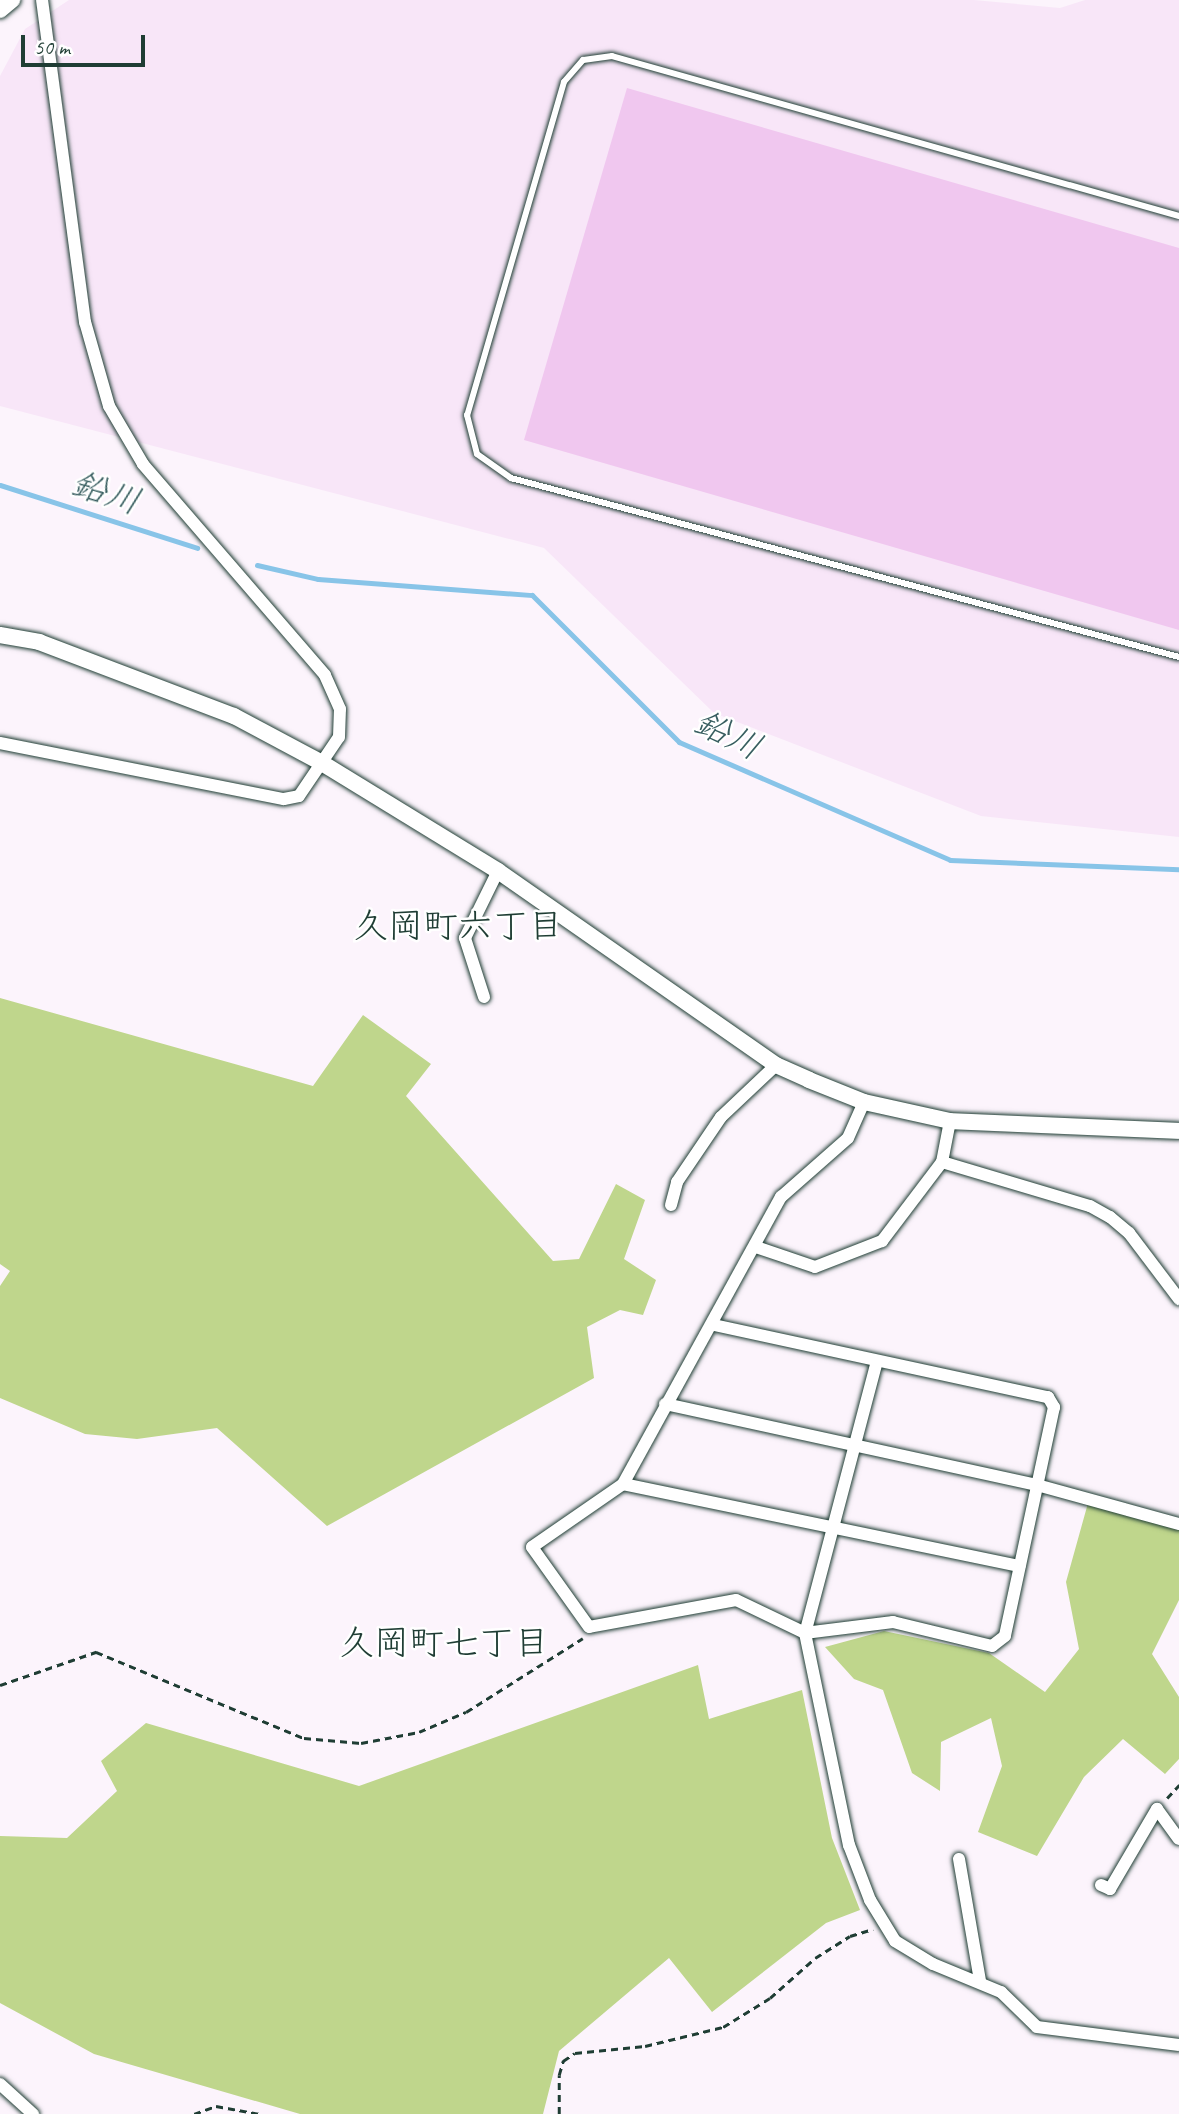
<!DOCTYPE html>
<html>
<head>
<meta charset="utf-8">
<style>
	body { margin:0 }
	#map { position:relative; width:1179px; height:2114px; overflow:hidden; background:#fcf4fc; font-family:Caveat,"Klee One",sans-serif }
	div>[style] { position:absolute }
	[style*='--x'] { left:calc(var(--x)*1px); top:calc(var(--y)*1px); width:calc(var(--w)*1px); rotate:calc(var(--a)*1deg) }
	.built>* { inset:0; background:#f8e6f8 }
	.green>* { inset:0; background:#bfd68c }
	.stream>* { height:5px; margin:-2.5px; padding:0 2.5px; transform-origin:2.5px; border-radius:2.5px; background:#88c4e8 }
	.building>* { inset:0; background:#f0c7ef }
	.path>* { height:2.5px; margin-top:-1.25px; transform-origin:0; background:repeating-linear-gradient(90deg,#1f3d34 0 7px,transparent 0 12px) }
	.roads { filter:drop-shadow(0 0 2px #1f3d34) drop-shadow(0 0 2px #1f3d34) }
	.service>* { height:6px; margin:-3px; padding:0 3px; transform-origin:3px; border-radius:3px; background:#fff }
	.minor>* { height:12px; margin:-6px; padding:0 6px; transform-origin:6px; border-radius:6px; background:#fff }
	.tertiary>* { height:16px; margin:-8px; padding:0 8px; transform-origin:8px; border-radius:8px; background:#fff }
	span { translate:-50% -50%; white-space:nowrap; text-align:center; line-height:1.15; -webkit-text-stroke:5px #fff; paint-order:stroke }
	.water-label { font-size:35px; color:#395f61; font-style:italic }
	.neighbourhood-label { font-size:35px; color:#1f3d34 }
	.scale { position:absolute; left:21px; top:35px; width:124px; height:32px; box-sizing:border-box; border:4px solid #1f3d34; border-top:0; padding-left:9px; font-size:21px; line-height:24px; white-space:nowrap; color:#1f3d34; -webkit-text-stroke:5px #fff; paint-order:stroke }
</style>
</head>
<body>
<div id="map">
	<div class="built">
		<div style="clip-path:polygon(69px 0,974px 0,1060px 8px,1085px 0,1179px 0,1179px 837px,981px 816px,714px 713px,544px 548px,0 406px,0 76px,25px 29px)"></div>
	</div>
	<div class="green">
		<div style="clip-path:polygon(0 998px,313px 1086px,363px 1015px,431px 1064px,406px 1096px,553px 1261px,579px 1259px,616px 1184px,645px 1200px,624px 1259px,656px 1280px,643px 1315px,620px 1310px,587px 1327px,594px 1378px,327px 1526px,217px 1428px,137px 1439px,85px 1434px,0 1398px,0 1286px,10px 1271px,0 1264px)"></div>
		<div style="clip-path:polygon(1088px 1503px,1179px 1528px,1179px 1600px,1152px 1654px,1179px 1697px,1179px 1759px,1165px 1774px,1123px 1739px,1084px 1777px,1037px 1856px,978px 1832px,1002px 1766px,991px 1718px,941px 1742px,940px 1791px,912px 1773px,883px 1690px,854px 1679px,825px 1647px,884px 1631px,989px 1653px,1045px 1692px,1079px 1649px,1066px 1582px)"></div>
		<div style="clip-path:polygon(698px 1665px,709px 1719px,802px 1690px,832px 1838px,860px 1910px,826px 1923px,712px 2012px,669px 1958px,559px 2051px,543px 2114px,300px 2114px,94px 2054px,0 2003px,0 1836px,67px 1838px,117px 1791px,101px 1761px,146px 1723px,359px 1786px)"></div>
	</div>
	<div class="stream">
		<div style="--x:0;--y:485;--w:207;--a:17.7"></div>
		<div style="--x:257;--y:565;--w:63;--a:12.9"></div>
		<div style="--x:318;--y:579;--w:215;--a:4.3"></div>
		<div style="--x:532;--y:595;--w:208;--a:45"></div>
		<div style="--x:679;--y:742;--w:296;--a:23.5"></div>
		<div style="--x:950;--y:860;--w:229;--a:2.3"></div>
	</div>
	<div class="building">
		<div style="clip-path:polygon(627px 88px,1179px 248px,1179px 630px,524px 440px)"></div>
	</div>
	<div class="path">
		<div style="--x:0;--y:1685;--w:102;--a:-19"></div>
		<div style="--x:96;--y:1652;--w:225;--a:22.5"></div>
		<div style="--x:304;--y:1738;--w:57;--a:5"></div>
		<div style="--x:361;--y:1743;--w:59;--a:-10.7"></div>
		<div style="--x:419;--y:1732;--w:51;--a:-23.1"></div>
		<div style="--x:466;--y:1712;--w:138;--a:-32.3"></div>
		<div style="--x:1167;--y:1798;--w:18;--a:-47"></div>
		<div style="--x:194;--y:2114;--w:23;--a:-20"></div>
		<div style="--x:216;--y:2106;--w:45;--a:10.3"></div>
		<div style="--x:559;--y:2114;--w:39;--a:-90"></div>
		<div style="--x:559;--y:2075;--w:15;--a:-74"></div>
		<div style="--x:563;--y:2061;--w:14;--a:-34"></div>
		<div style="--x:575;--y:2053;--w:70;--a:-5.7"></div>
		<div style="--x:645;--y:2046;--w:80;--a:-13.7"></div>
		<div style="--x:723;--y:2027;--w:55;--a:-31.7"></div>
		<div style="--x:770;--y:1998;--w:60;--a:-41.6"></div>
		<div style="--x:815;--y:1958;--w:41;--a:-32.2"></div>
		<div style="--x:850;--y:1936;--w:24;--a:-17"></div>
	</div>
	<div class="roads">
		<div class="service">
			<div style="--x:1179;--y:216;--w:589;--a:-164.24"></div>
			<div style="--x:612;--y:56;--w:29;--a:172"></div>
			<div style="--x:583;--y:60;--w:29;--a:131"></div>
			<div style="--x:564;--y:82;--w:347;--a:106.2"></div>
			<div style="--x:467;--y:415;--w:40;--a:75.6"></div>
			<div style="--x:477;--y:454;--w:42;--a:35.2"></div>
			<div style="--x:511;--y:478;--w:692;--a:15"></div>
		</div>
		<div class="minor">
			<div style="--x:0;--y:743;--w:289;--a:11.2"></div>
			<div style="--x:284;--y:799;--w:15;--a:-11"></div>
			<div style="--x:299;--y:796;--w:71;--a:-55.9"></div>
			<div style="--x:339;--y:737;--w:28;--a:-88"></div>
			<div style="--x:340;--y:709;--w:37;--a:-114"></div>
			<div style="--x:325;--y:675;--w:279;--a:-130.8"></div>
			<div style="--x:143;--y:464;--w:67;--a:-120.4"></div>
			<div style="--x:109;--y:406;--w:87;--a:-105.9"></div>
			<div style="--x:85;--y:322;--w:325;--a:-97.6"></div>
			<div style="--x:484;--y:997;--w:62;--a:-107.9"></div>
			<div style="--x:465;--y:938;--w:75;--a:-63.8"></div>
			<div style="--x:950;--y:1121;--w:42;--a:101"></div>
			<div style="--x:942;--y:1162;--w:154;--a:16.6"></div>
			<div style="--x:1090;--y:1206;--w:23;--a:29"></div>
			<div style="--x:1110;--y:1217;--w:25;--a:40"></div>
			<div style="--x:1129;--y:1233;--w:83;--a:52.9"></div>
			<div style="--x:671;--y:1205;--w:24;--a:-75"></div>
			<div style="--x:677;--y:1182;--w:78;--a:-55.9"></div>
			<div style="--x:721;--y:1117;--w:76;--a:-43.4"></div>
			<div style="--x:756;--y:1247;--w:62;--a:18.7"></div>
			<div style="--x:815;--y:1267;--w:72;--a:-21.2"></div>
			<div style="--x:882;--y:1241;--w:99;--a:-52.8"></div>
			<div style="--x:714;--y:1325;--w:342;--a:12.2"></div>
			<div style="--x:1048;--y:1397;--w:12;--a:59"></div>
			<div style="--x:1054;--y:1407;--w:234;--a:102.1"></div>
			<div style="--x:1005;--y:1636;--w:16;--a:142"></div>
			<div style="--x:992;--y:1646;--w:102;--a:-166.4"></div>
			<div style="--x:893;--y:1622;--w:89;--a:172.9"></div>
			<div style="--x:805;--y:1633;--w:76;--a:-154.4"></div>
			<div style="--x:736;--y:1600;--w:149;--a:169.6"></div>
			<div style="--x:589;--y:1627;--w:98;--a:-125.5"></div>
			<div style="--x:532;--y:1547;--w:111;--a:-34.7"></div>
			<div style="--x:623;--y:1484;--w:328;--a:-61.2"></div>
			<div style="--x:781;--y:1197;--w:89;--a:-41.4"></div>
			<div style="--x:848;--y:1138;--w:39;--a:-66"></div>
			<div style="--x:877;--y:1361;--w:281;--a:104.8"></div>
			<div style="--x:805;--y:1633;--w:217;--a:78.3"></div>
			<div style="--x:849;--y:1845;--w:59;--a:69.1"></div>
			<div style="--x:870;--y:1900;--w:48;--a:58.6"></div>
			<div style="--x:895;--y:1941;--w:44;--a:31.2"></div>
			<div style="--x:933;--y:1964;--w:74;--a:22.4"></div>
			<div style="--x:1001;--y:1992;--w:50;--a:44.2"></div>
			<div style="--x:1037;--y:2027;--w:143;--a:7.2"></div>
			<div style="--x:665;--y:1404;--w:381;--a:12.3"></div>
			<div style="--x:1037;--y:1485;--w:147;--a:15.4"></div>
			<div style="--x:623;--y:1484;--w:405;--a:11.7"></div>
			<div style="--x:959;--y:1859;--w:124;--a:80.2"></div>
			<div style="--x:1101;--y:1885;--w:10;--a:24"></div>
			<div style="--x:1110;--y:1889;--w:93;--a:-59.6"></div>
			<div style="--x:1157;--y:1809;--w:37;--a:54"></div>
			<div style="--x:0;--y:2084;--w:45;--a:42.3"></div>
		</div>
		<div class="tertiary">
			<div style="--x:0;--y:10;--w:16;--a:-40"></div>
			<div style="--x:0;--y:635;--w:40;--a:10"></div>
			<div style="--x:39;--y:642;--w:209;--a:20.8"></div>
			<div style="--x:234;--y:716;--w:100;--a:28.1"></div>
			<div style="--x:322;--y:763;--w:206;--a:31.5"></div>
			<div style="--x:498;--y:871;--w:339;--a:34.9"></div>
			<div style="--x:776;--y:1065;--w:36;--a:24"></div>
			<div style="--x:809;--y:1080;--w:59;--a:21.8"></div>
			<div style="--x:864;--y:1102;--w:88;--a:12.5"></div>
			<div style="--x:950;--y:1121;--w:229;--a:2.5"></div>
		</div>
	</div>
	<div class="water-label">
		<span style="left:106px;top:493px;rotate:18deg">鉛川</span>
		<span style="left:728px;top:735px;rotate:26deg">鉛川</span>
	</div>
	<div class="neighbourhood-label">
		<span style="left:458px;top:926px">久岡町六丁目</span>
		<span style="left:444px;top:1643px">久岡町七丁目</span>
	</div>
	<div class="scale">50 m</div>
</div>
</body>
</html>
